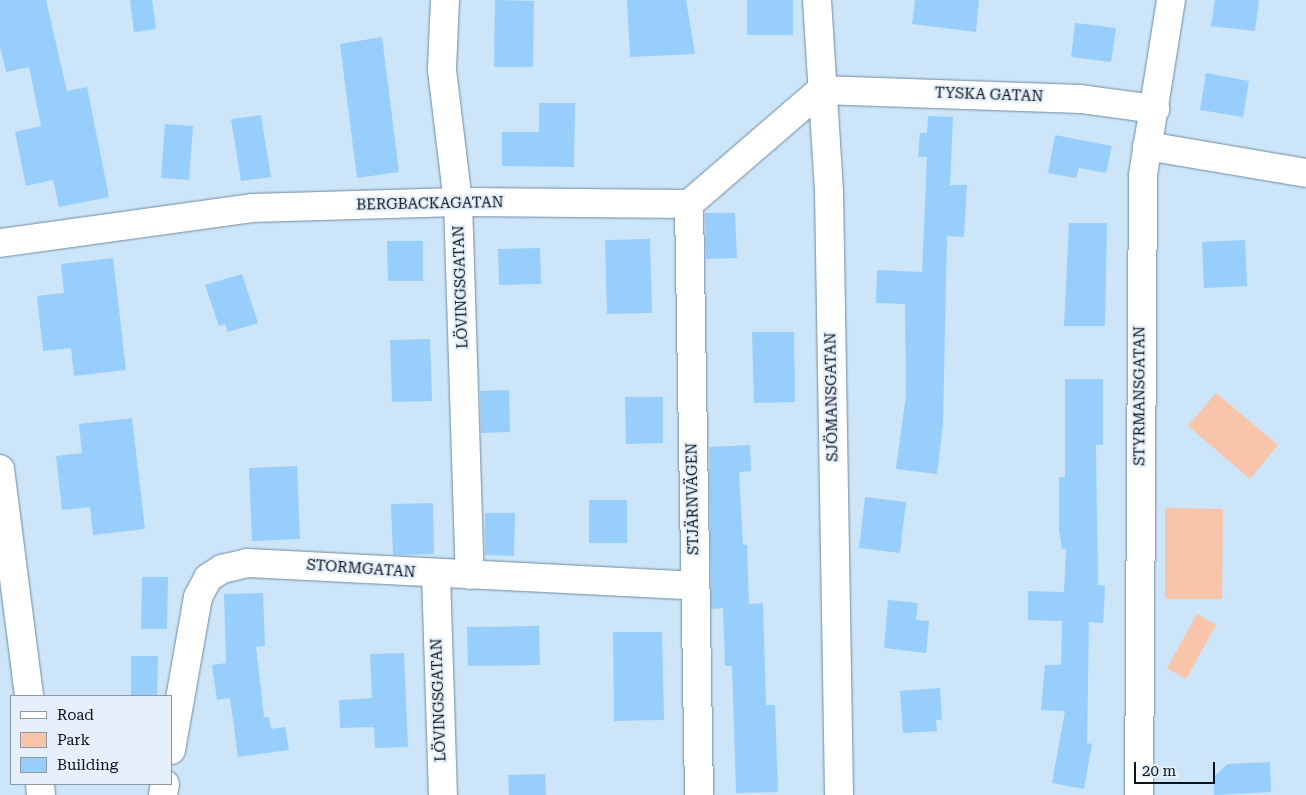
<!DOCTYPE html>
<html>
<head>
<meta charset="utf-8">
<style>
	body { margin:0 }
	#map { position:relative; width:1306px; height:795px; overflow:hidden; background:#cde5f9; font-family:"Roboto Serif",serif }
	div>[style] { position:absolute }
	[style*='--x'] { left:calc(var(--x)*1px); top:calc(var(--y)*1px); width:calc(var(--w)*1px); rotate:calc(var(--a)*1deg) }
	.green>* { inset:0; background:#f9c5aa }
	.building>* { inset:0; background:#98cefc }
	.roads { filter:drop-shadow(0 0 1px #6f8aa2) drop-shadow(0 0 1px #6f8aa2) }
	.street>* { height:28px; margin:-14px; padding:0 14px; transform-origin:14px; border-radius:14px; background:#fff }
	.secondary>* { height:28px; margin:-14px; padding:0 14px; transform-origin:14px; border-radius:14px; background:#fff }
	span { translate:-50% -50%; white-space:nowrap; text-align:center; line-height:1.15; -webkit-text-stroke:4.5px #e5f0fb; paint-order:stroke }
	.street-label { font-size:15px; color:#09131c }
	.legend { position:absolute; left:10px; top:695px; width:162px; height:90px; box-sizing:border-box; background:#e5f0fb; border:1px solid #8d98a2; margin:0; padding:6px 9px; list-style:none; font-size:15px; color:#09131c }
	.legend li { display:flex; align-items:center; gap:10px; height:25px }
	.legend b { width:25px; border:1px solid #8d98a2 }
	.scale { position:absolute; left:1134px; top:762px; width:81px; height:22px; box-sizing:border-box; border:2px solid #09131c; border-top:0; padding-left:6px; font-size:15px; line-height:18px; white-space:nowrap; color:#09131c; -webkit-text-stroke:4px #e5f0fb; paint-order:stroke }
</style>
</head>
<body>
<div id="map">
	<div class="green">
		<div style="clip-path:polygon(1216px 393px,1278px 445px,1250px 479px,1188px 426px)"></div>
		<div style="clip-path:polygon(1165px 508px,1223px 509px,1222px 599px,1165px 599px)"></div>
		<div style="clip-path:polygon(1197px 614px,1216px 625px,1186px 679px,1167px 668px)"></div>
	</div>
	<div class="building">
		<div style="clip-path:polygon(0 0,46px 0,67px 91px,87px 87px,109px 197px,59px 207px,53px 180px,26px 186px,15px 132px,41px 126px,29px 67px,6px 72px,0 46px)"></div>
		<div style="clip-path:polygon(130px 0,152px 0,156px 29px,134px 32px)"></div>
		<div style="clip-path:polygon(495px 0,534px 1px,533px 67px,494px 67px)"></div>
		<div style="clip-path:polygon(627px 0,686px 0,695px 54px,630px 57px)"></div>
		<div style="clip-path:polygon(747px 0,793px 0,793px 35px,747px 35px)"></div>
		<div style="clip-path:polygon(915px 0,979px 0,976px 32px,912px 24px)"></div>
		<div style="clip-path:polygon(1215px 0,1259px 0,1255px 31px,1211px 26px)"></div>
		<div style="clip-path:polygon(1075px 23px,1116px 28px,1111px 62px,1071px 57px)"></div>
		<div style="clip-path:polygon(382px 37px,399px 172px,357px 178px,340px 44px)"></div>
		<div style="clip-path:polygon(1206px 73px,1249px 81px,1243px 117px,1200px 110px)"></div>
		<div style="clip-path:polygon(539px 103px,575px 103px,574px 167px,502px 166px,502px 132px,539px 132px)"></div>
		<div style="clip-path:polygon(261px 115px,271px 177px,241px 181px,231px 119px)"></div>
		<div style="clip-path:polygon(928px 116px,953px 117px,950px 185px,967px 185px,964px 237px,947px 236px,943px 424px,937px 474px,896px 469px,906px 395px,905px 304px,876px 303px,877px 270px,922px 272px,927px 157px,918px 157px,920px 133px,927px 133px)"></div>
		<div style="clip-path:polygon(165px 124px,193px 126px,189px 180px,161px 178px)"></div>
		<div style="clip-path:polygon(1055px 135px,1112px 146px,1106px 173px,1079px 168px,1076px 178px,1048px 173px)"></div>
		<div style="clip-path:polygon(705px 213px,735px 213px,737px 258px,706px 259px)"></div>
		<div style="clip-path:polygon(1069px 223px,1107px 223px,1105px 326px,1064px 326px)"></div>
		<div style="clip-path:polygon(650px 239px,652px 313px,607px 314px,605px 240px)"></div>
		<div style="clip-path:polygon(1245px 240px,1247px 286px,1204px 288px,1202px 242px)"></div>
		<div style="clip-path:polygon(387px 241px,423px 241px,423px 281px,388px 281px)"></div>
		<div style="clip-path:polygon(540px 248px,541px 284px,499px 285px,498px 249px)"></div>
		<div style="clip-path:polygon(113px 258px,126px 370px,74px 376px,71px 348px,43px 351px,37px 296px,64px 293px,61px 264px)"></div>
		<div style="clip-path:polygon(242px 274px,258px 323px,228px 332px,225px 324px,219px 326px,205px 285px)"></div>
		<div style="clip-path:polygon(752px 332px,794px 332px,795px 402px,754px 403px)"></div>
		<div style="clip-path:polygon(430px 339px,432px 401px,392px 402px,390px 340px)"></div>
		<div style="clip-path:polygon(1065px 379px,1103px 379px,1103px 445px,1096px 445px,1098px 585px,1105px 586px,1104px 608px,1103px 623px,1089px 622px,1087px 743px,1092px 744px,1084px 789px,1052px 783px,1065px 711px,1041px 710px,1045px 665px,1061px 665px,1062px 621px,1028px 620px,1028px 591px,1064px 592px,1066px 549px,1062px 549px,1059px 530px,1059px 477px,1065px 477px)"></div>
		<div style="clip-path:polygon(509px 390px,510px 432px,481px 433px,480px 391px)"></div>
		<div style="clip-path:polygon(625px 397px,663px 397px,663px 443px,626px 444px)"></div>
		<div style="clip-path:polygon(132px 418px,145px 529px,93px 535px,90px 507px,62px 510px,56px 456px,82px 453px,79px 424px)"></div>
		<div style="clip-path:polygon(750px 445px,751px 471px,739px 472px,743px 545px,747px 545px,749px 604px,763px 603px,766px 705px,775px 705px,778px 792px,736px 793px,732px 666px,725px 666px,723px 608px,711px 609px,709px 447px)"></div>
		<div style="clip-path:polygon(297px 466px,300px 539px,252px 541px,249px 468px)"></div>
		<div style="clip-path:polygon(865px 497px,906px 502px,900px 553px,859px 548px)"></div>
		<div style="clip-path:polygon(589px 500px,627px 500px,627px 543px,589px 543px)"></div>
		<div style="clip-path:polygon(433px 503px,434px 554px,393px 555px,391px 504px)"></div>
		<div style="clip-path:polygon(485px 513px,515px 513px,514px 556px,485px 555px)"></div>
		<div style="clip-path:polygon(142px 577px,168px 577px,167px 629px,141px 629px)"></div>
		<div style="clip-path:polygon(263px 593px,265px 646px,256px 647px,264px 717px,269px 717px,271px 729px,285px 727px,289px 750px,238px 757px,230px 698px,217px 700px,212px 665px,226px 663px,224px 594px)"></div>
		<div style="clip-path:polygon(888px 600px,918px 603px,916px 620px,929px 621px,926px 653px,884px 648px)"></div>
		<div style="clip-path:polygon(539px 626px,540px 665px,468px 666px,467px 627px)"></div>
		<div style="clip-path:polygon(613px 632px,662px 632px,664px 720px,614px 721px)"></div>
		<div style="clip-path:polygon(404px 653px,408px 747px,375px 748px,374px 727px,340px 728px,339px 700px,372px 698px,370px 654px)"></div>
		<div style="clip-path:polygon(131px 656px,158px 656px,157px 696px,131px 696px)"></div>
		<div style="clip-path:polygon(940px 688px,942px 720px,936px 720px,937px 731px,903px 733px,900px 691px)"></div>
		<div style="clip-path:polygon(1270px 762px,1271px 792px,1214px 795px,1214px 777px,1227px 764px)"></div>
		<div style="clip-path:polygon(545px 774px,546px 795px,509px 795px,508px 775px)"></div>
	</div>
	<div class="roads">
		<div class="street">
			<div style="--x:445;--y:0;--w:70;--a:92.5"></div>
			<div style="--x:442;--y:70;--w:133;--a:83.1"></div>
			<div style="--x:458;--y:202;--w:373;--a:88.2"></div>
			<div style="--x:817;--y:0;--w:191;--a:86.4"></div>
			<div style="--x:829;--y:191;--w:604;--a:89.05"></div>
			<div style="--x:1147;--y:146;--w:161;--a:9.6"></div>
			<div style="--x:689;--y:204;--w:591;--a:89.03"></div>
			<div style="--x:0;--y:243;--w:254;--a:-7.9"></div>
			<div style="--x:252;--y:208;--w:206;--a:-1.7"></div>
			<div style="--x:458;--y:202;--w:231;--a:0.5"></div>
			<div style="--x:689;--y:204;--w:174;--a:-40.8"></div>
			<div style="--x:821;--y:90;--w:260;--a:2"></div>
			<div style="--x:1081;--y:99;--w:75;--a:7.7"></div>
			<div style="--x:436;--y:574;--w:221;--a:88.2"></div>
			<div style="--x:171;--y:750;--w:155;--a:-80"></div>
			<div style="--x:198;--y:597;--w:21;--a:-62"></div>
			<div style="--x:208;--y:578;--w:17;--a:-33"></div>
			<div style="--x:222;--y:569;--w:26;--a:-13"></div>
			<div style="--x:247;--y:563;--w:448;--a:2.9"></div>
			<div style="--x:163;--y:795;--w:11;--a:-80"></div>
			<div style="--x:1139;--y:795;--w:620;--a:-89.63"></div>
			<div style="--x:1143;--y:175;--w:177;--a:-80.9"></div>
		</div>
		<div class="secondary">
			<div style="--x:0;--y:469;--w:229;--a:82.7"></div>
			<div style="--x:40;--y:784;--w:11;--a:85"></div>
		</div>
	</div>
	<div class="street-label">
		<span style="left:989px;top:95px;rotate:2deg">TYSKA GATAN</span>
		<span style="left:430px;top:204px;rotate:-1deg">BERGBACKAGATAN</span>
		<span style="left:461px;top:287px;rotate:-92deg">LÖVINGSGATAN</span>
		<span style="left:1140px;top:396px;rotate:-90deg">STYRMANSGATAN</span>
		<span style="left:832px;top:397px;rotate:-91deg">SJÖMANSGATAN</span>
		<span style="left:693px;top:499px;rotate:-91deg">STJÄRNVÄGEN</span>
		<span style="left:361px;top:569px;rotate:4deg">STORMGATAN</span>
		<span style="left:439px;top:700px;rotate:-92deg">LÖVINGSGATAN</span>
	</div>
	<ul class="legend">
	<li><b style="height:6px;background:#fff"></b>Road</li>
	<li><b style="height:14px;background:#f9c5aa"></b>Park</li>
	<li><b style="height:14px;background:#98cefc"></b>Building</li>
	</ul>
	<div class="scale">20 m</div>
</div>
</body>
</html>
